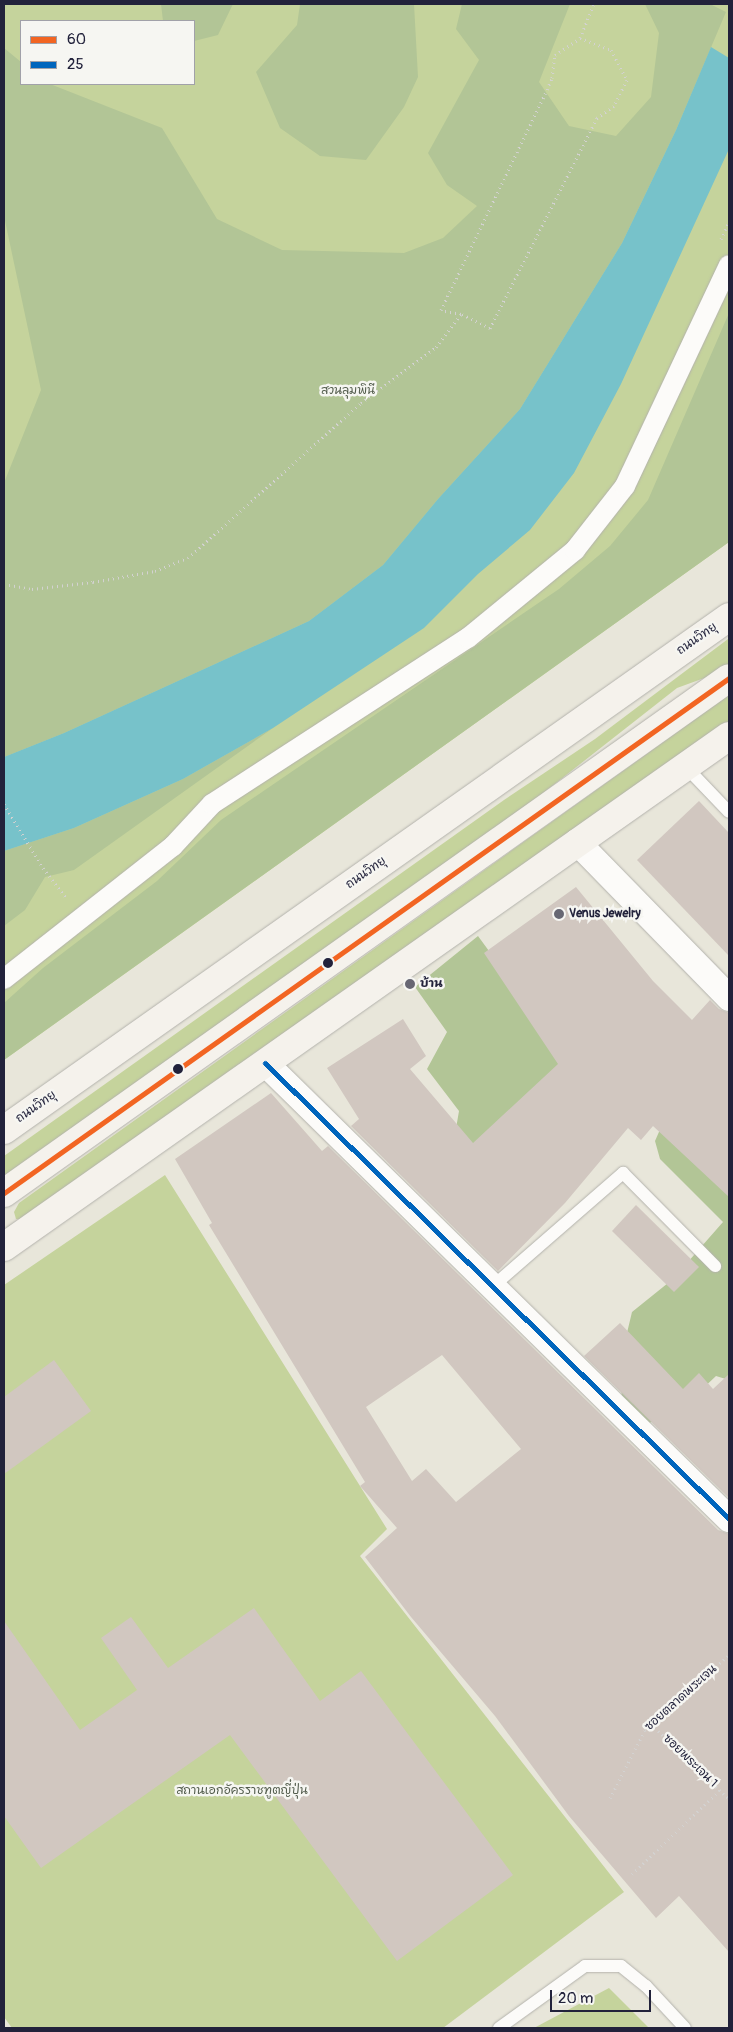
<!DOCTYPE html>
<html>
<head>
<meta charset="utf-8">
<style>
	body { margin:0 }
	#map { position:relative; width:733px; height:2032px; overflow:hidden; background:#e8e6da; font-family:Pangolin,"Playpen Sans Thai",sans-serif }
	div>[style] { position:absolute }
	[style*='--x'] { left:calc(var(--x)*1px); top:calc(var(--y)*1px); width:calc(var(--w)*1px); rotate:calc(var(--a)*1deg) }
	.green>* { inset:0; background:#c5d39c }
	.forest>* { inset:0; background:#b2c596 }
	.water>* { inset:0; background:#77c2ca }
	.building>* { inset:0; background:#d1c7c0 }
	.path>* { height:3px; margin-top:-1.5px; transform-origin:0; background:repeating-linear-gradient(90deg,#d3d2d1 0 1px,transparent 0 5px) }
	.roads { filter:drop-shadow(0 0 1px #b3b2ac) drop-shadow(0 0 1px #b3b2ac) }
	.service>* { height:12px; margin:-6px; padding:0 6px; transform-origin:6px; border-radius:6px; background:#fcfbf9 }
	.pedestrian>* { height:20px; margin:-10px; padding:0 10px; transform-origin:10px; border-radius:10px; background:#fcfbf9 }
	.minor>* { height:26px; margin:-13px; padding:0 13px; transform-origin:13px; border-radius:13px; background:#fcfbf9 }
	.secondary>* { height:28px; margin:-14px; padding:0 14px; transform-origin:14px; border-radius:14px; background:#f5f2ec }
	.bus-1>* { height:5px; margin:-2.5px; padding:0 2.5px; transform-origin:2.5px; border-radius:2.5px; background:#f26522 }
	.bus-2>* { height:5px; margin:-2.5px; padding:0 2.5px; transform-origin:2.5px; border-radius:2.5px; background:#0065bd }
	.dots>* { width:14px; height:14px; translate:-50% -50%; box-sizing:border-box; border:2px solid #f6f6f2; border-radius:50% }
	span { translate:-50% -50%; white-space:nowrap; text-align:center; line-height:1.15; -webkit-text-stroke:5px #f6f6f2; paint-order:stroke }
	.park-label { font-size:12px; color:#515b4b }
	.street-label { font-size:12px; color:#22223b }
	.poi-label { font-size:12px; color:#22223b; font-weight:700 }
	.left { translate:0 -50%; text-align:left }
	.frame { position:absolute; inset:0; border:5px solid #22223b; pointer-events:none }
	.legend { position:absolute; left:20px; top:20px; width:175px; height:65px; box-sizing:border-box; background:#f6f6f2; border:1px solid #a1a1a9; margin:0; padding:6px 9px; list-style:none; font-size:15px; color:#22223b }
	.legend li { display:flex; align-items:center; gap:10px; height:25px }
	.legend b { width:25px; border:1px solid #a1a1a9 }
	.scale { position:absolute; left:550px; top:1990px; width:101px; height:22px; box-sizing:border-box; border:2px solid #22223b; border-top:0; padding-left:6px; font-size:15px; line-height:18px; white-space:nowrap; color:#22223b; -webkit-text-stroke:4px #f6f6f2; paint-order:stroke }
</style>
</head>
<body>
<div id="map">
	<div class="green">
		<div style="clip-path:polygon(evenodd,4px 4px,729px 4px,729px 542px,4px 1060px,4px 4px,21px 21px,194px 21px,194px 84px,21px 84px,21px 21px)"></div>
		<div style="clip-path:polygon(728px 639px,729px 669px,677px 688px,519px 812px,4px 1177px,4px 1156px,504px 800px,595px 739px)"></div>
		<div style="clip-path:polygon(729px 695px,729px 721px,26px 1220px,16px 1219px,14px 1212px,19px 1203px)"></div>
		<div style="clip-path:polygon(165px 1175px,387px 1529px,360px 1556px,624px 1892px,443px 2028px,12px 2028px,4px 2017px,4px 1285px)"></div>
		<div style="clip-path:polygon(609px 1988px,649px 2028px,534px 2028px)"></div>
	</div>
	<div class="forest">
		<div style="clip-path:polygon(161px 4px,233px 4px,218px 35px,194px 41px,194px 21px,163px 21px)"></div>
		<div style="clip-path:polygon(300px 4px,414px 4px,418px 77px,404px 107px,366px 160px,320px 156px,280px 128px,256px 72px,297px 25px)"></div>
		<div style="clip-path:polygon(462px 4px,570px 4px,539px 82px,569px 126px,616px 136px,651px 97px,659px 33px,645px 4px,710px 4px,726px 12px,676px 130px,622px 243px,520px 409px,438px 499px,383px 565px,309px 621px,64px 733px,4px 757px,4px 483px,41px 390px,4px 216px,4px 48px,21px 62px,21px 84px,50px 84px,162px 128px,217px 219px,282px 250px,404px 253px,443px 238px,477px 206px,447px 185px,428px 153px,479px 60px,456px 29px)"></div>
		<div style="clip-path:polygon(729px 313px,729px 542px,4px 1060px,4px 1003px,43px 968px,157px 881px,221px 820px,559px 589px,610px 546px,648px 500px)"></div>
		<div style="clip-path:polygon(273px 728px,74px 870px,45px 877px,25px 910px,4px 926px,4px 851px,74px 828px,183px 779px)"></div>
		<div style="clip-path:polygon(478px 936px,560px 1048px,574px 1089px,483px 1191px,453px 1146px,459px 1111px,427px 1069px,447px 1032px,415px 987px)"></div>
		<div style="clip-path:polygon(662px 1125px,729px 1134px,729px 1380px,716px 1376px,677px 1413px,643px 1425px,622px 1401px,620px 1362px,632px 1312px,673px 1279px,723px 1222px,660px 1159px,655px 1141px)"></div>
	</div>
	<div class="water">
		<div style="clip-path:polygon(711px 47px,729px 58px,729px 149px,621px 384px,574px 473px,530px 530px,478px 574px,424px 628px,273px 728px,183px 779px,74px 828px,4px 851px,4px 757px,64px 733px,309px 621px,383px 565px,438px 499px,520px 409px,622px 243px,676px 130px)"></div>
	</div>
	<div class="building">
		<div style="clip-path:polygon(699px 801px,729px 833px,729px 956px,637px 860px)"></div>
		<div style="clip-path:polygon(576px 887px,653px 981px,692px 1020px,710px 1000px,719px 1009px,729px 1013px,729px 1197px,653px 1126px,641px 1140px,628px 1128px,565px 1203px,498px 1271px,351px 1126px,359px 1119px,327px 1068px,403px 1019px,426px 1056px,410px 1069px,473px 1143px,558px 1064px,484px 953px)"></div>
		<div style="clip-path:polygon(evenodd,271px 1093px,322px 1151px,328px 1146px,718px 1530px,729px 1534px,729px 1952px,679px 1896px,656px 1918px,569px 1816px,495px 1716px,411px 1617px,365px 1557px,397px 1528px,360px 1486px,365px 1482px,209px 1225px,212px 1223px,175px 1159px,271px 1093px,442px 1355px,521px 1449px,456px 1502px,426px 1469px,412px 1481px,366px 1407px,442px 1355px)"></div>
		<div style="clip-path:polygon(636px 1205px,699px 1267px,674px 1292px,612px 1231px)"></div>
		<div style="clip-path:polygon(620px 1323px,683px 1389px,699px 1373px,713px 1389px,729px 1374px,729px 1498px,584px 1356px)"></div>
		<div style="clip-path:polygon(54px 1360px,91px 1411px,4px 1474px,4px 1397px)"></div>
		<div style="clip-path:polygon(254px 1608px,320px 1701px,361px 1671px,513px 1875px,397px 1961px,230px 1735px,41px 1868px,4px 1816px,4px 1621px,80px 1730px,137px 1690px,101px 1638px,131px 1617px,168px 1668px)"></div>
	</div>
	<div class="path">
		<div style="--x:580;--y:38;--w:33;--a:21"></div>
		<div style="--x:611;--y:50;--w:34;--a:62"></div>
		<div style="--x:627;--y:80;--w:29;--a:117"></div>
		<div style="--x:614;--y:106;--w:21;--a:145"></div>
		<div style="--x:597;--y:118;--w:236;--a:117"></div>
		<div style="--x:490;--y:328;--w:32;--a:-154"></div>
		<div style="--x:461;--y:314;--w:20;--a:-169"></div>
		<div style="--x:441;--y:310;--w:240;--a:-64.3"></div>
		<div style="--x:545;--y:94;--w:17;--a:-66"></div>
		<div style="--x:552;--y:78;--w:23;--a:-83"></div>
		<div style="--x:555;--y:55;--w:30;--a:-34"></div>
		<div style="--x:580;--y:38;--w:37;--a:-68"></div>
		<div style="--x:721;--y:239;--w:19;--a:-65"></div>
		<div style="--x:4;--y:584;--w:28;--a:10"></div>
		<div style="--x:32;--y:589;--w:61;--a:-6.5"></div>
		<div style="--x:93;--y:582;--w:63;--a:-10.1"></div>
		<div style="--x:155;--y:571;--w:35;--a:-22"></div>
		<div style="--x:188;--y:558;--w:232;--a:-41.9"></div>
		<div style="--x:361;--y:403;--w:94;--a:-36.7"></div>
		<div style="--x:436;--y:347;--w:41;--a:-52.9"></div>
		<div style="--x:4;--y:804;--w:75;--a:58.6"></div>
		<div style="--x:43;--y:868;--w:37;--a:52"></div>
		<div style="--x:651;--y:1724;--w:108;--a:43.9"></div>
		<div style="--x:610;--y:1798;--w:76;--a:-62.8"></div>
		<div style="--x:645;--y:1730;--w:113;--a:-41.8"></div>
		<div style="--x:632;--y:1874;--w:122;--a:-43.7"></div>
	</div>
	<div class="roads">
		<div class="service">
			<div style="--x:686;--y:767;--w:62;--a:46.3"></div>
			<div style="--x:492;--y:1287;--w:174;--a:-41"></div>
			<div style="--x:623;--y:1173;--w:131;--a:45.3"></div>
			<div style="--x:499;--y:2028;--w:106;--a:-35.8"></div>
			<div style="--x:585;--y:1966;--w:36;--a:0"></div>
			<div style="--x:621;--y:1966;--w:32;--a:39"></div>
			<div style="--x:646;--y:1986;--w:57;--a:47.1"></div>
		</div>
		<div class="pedestrian">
			<div style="--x:4;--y:979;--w:215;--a:-38.2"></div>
			<div style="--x:173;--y:846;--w:57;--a:-47.1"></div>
			<div style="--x:212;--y:804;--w:305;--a:-33"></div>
			<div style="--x:468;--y:638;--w:139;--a:-39.4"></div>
			<div style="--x:575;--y:550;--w:81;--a:-52"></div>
			<div style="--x:625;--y:486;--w:244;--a:-64.8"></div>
		</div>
		<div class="minor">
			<div style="--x:577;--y:842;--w:218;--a:45.7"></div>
			<div style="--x:265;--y:1063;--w:651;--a:44.5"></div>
		</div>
		<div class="secondary">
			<div style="--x:4;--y:1130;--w:888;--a:-35.28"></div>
			<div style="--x:4;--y:1193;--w:889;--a:-35.39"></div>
			<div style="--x:4;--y:1247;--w:887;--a:-35.18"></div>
		</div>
	</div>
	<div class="bus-1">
		<div style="--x:4;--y:1193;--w:889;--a:-35.39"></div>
	</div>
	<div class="bus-2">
		<div style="--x:265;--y:1063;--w:651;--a:44.5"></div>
	</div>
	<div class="dots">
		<div style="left:559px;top:914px;background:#676773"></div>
		<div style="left:328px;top:963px;background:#22223b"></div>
		<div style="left:410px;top:984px;background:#676773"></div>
		<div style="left:178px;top:1069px;background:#22223b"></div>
	</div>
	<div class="park-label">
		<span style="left:348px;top:391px">สวนลุมพินี</span>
		<span style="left:242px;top:1791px">สถานเอกอัครราชทูตญี่ปุ่น</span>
	</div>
	<div class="street-label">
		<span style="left:697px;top:639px;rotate:-35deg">ถนนวิทยุ</span>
		<span style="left:366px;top:873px;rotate:-35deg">ถนนวิทยุ</span>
		<span style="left:36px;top:1107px;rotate:-35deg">ถนนวิทยุ</span>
		<span style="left:681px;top:1698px;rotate:-42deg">ซอยตลาดพระเจน</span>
		<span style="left:690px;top:1761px;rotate:44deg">ซอยพระเจน 1</span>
	</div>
	<div class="poi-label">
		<span class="left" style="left:569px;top:914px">Venus Jewelry</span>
		<span class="left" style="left:420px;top:984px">บ้าน</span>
	</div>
	<div class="frame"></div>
	<ul class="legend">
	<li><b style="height:6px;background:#f26522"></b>60</li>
	<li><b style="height:6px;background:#0065bd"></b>25</li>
	</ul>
	<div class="scale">20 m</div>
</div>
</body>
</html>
